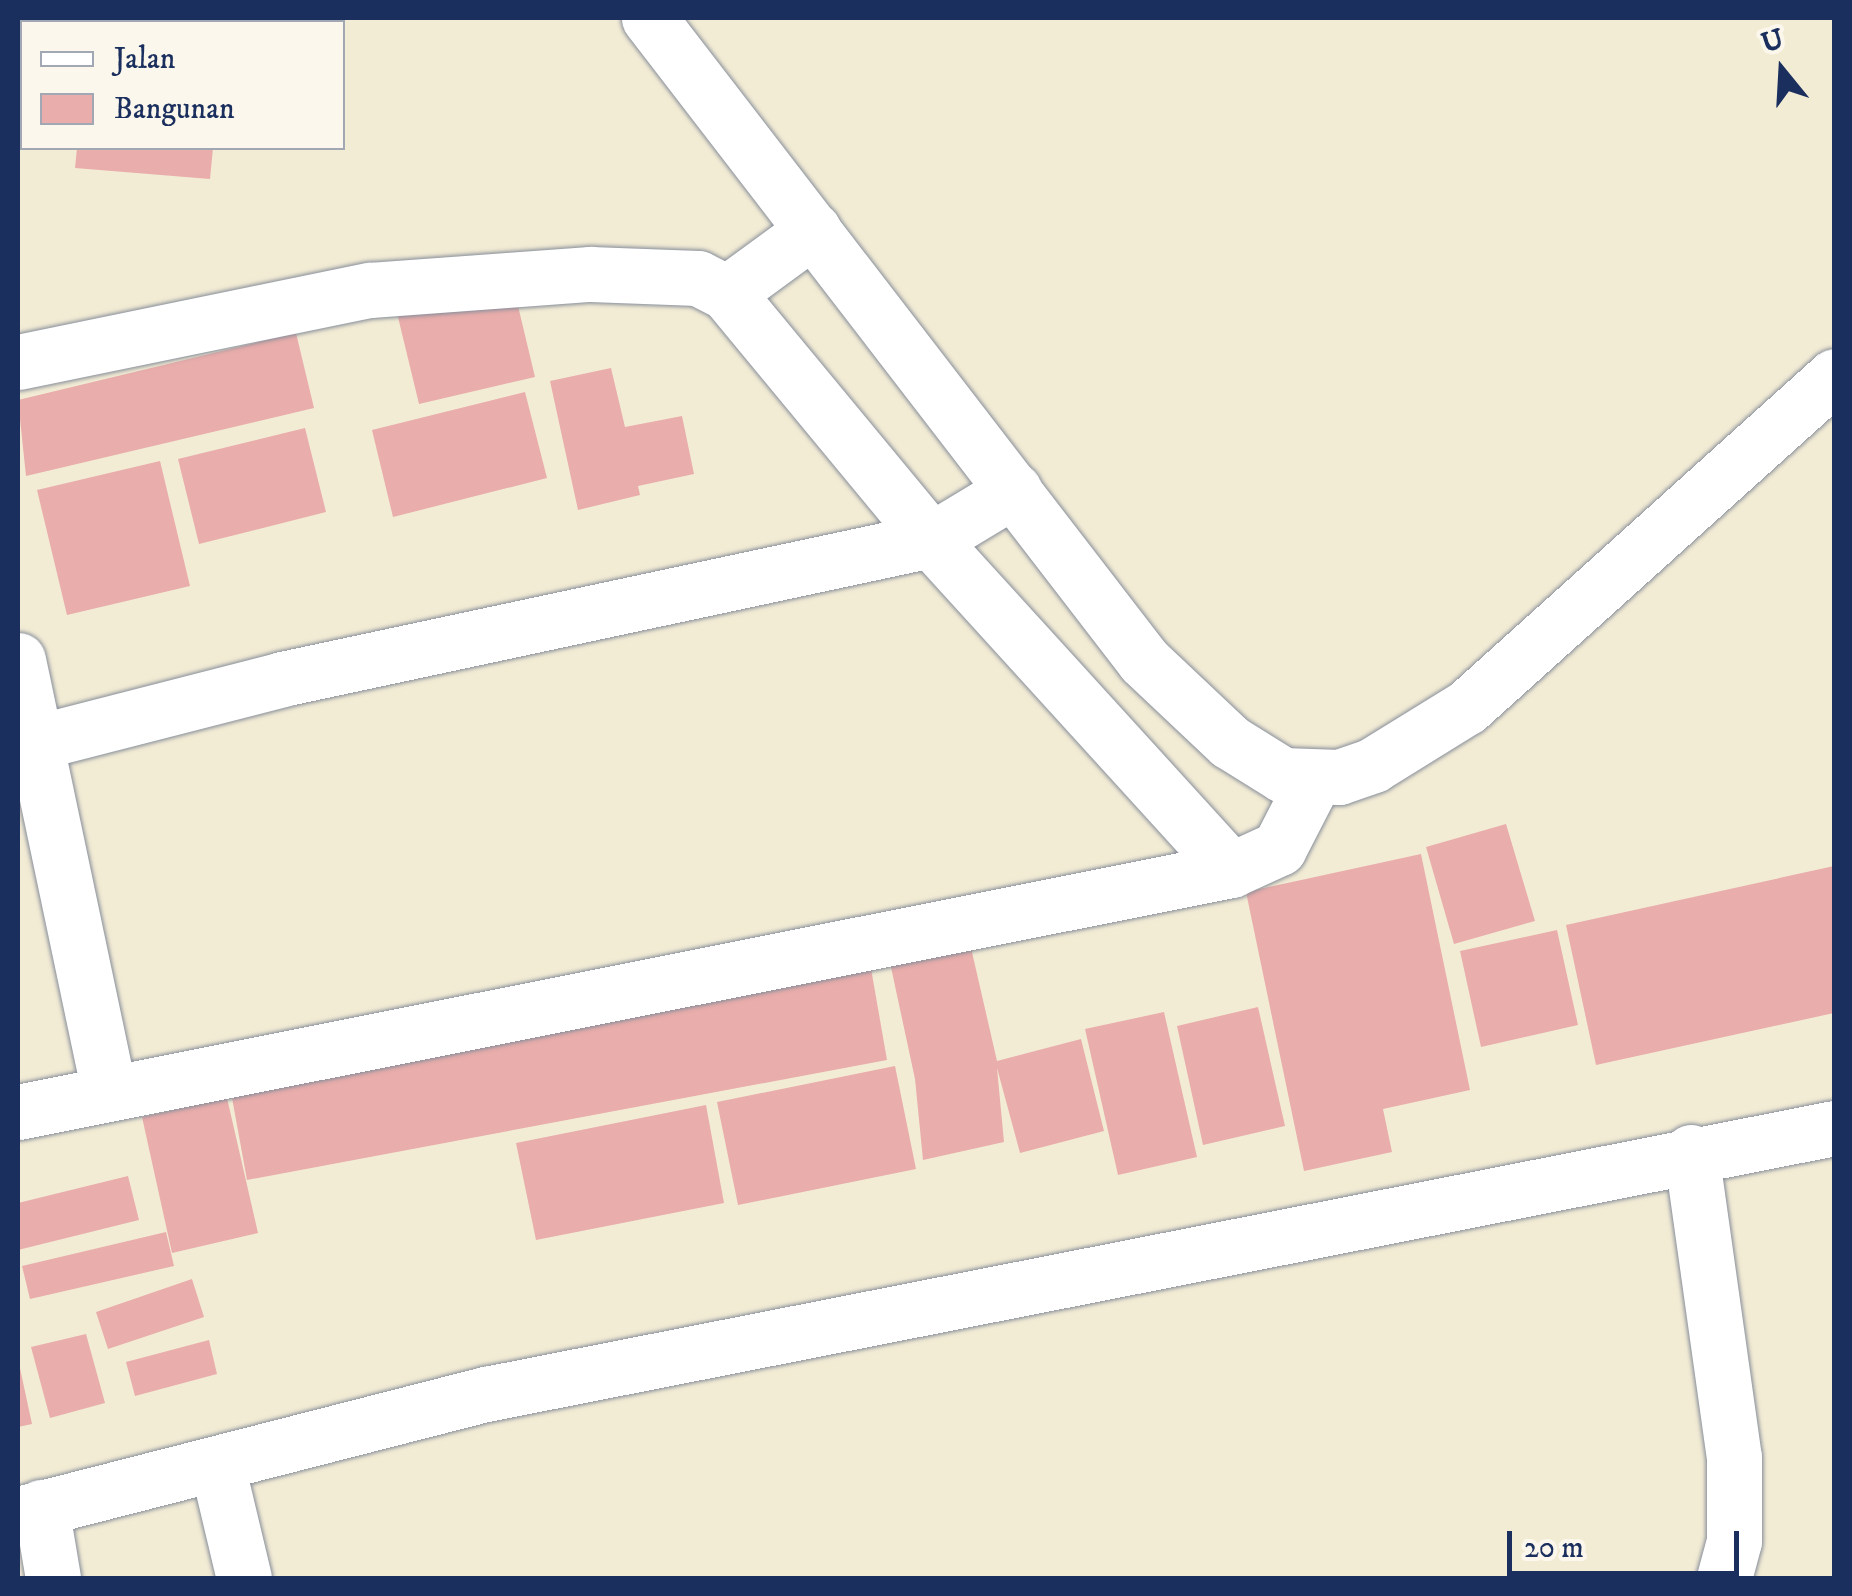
<!DOCTYPE html>
<html>
<head>
<meta charset="utf-8">
<style>
	body { margin:0 }
	#map { position:relative; width:1852px; height:1596px; overflow:hidden; background:#f3ecd5; font-family:"IM FELL DW Pica",serif }
	div>[style] { position:absolute }
	[style*='--x'] { left:calc(var(--x)*1px); top:calc(var(--y)*1px); width:calc(var(--w)*1px); rotate:calc(var(--a)*1deg) }
	.building>* { inset:0; background:#e9adab }
	.roads { filter:drop-shadow(0 0 2px #878e9a) drop-shadow(0 0 2px #878e9a) }
	.minor>* { height:55px; margin:-27.5px; padding:0 27.5px; transform-origin:27.5px; border-radius:27.5px; background:#fff }
	span { translate:-50% -50%; white-space:nowrap; text-align:center; line-height:1.15; -webkit-text-stroke:8px #fbf7ec; paint-order:stroke }
	.frame { position:absolute; inset:0; border:20px solid #1b2f5e; pointer-events:none }
	.legend { position:absolute; left:20px; top:20px; width:325px; height:130px; box-sizing:border-box; background:#fbf7ec; border:2px solid #a1a7b3; margin:0; padding:12px 18px; list-style:none; font-size:30px; color:#1b2f5e }
	.legend li { display:flex; align-items:center; gap:20px; height:50px }
	.legend b { width:50px; border:2px solid #a1a7b3 }
	.north { position:absolute; left:1732px; top:20px; width:100px; height:100px; -webkit-text-stroke:8px #fbf7ec; paint-order:stroke; rotate:342deg; font-size:28px; font-weight:700; line-height:40px; text-align:center; color:#1b2f5e }
	.north::after { content:''; display:block; margin:auto; width:35px; height:45px; background:#1b2f5e; clip-path:polygon(50% 0,100% 100%,50% 72%,0 100%) }
	.scale { position:absolute; left:1507px; top:1531px; width:232px; height:45px; box-sizing:border-box; border:5px solid #1b2f5e; border-top:0; padding-left:12px; font-size:30px; line-height:35px; white-space:nowrap; color:#1b2f5e; -webkit-text-stroke:8px #fbf7ec; paint-order:stroke }
</style>
</head>
<body>
<div id="map">
	<div class="building">
		<div style="clip-path:polygon(77px 148px,213px 148px,210px 179px,75px 168px)"></div>
		<div style="clip-path:polygon(513px 285px,535px 377px,419px 404px,397px 313px)"></div>
		<div style="clip-path:polygon(296px 333px,314px 408px,26px 476px,18px 400px)"></div>
		<div style="clip-path:polygon(611px 368px,625px 427px,682px 416px,694px 474px,638px 486px,640px 495px,578px 510px,550px 381px)"></div>
		<div style="clip-path:polygon(525px 392px,547px 478px,393px 517px,372px 430px)"></div>
		<div style="clip-path:polygon(305px 428px,326px 512px,199px 544px,178px 459px)"></div>
		<div style="clip-path:polygon(160px 461px,190px 586px,67px 615px,37px 490px)"></div>
		<div style="clip-path:polygon(1506px 824px,1535px 921px,1454px 944px,1426px 847px)"></div>
		<div style="clip-path:polygon(1421px 854px,1470px 1090px,1383px 1109px,1392px 1152px,1304px 1171px,1246px 892px)"></div>
		<div style="clip-path:polygon(1834px 866px,1834px 1013px,1596px 1065px,1566px 925px)"></div>
		<div style="clip-path:polygon(966px 926px,997px 1061px,1081px 1039px,1104px 1131px,1020px 1153px,997px 1068px,1004px 1142px,923px 1160px,915px 1079px,886px 944px)"></div>
		<div style="clip-path:polygon(1557px 930px,1578px 1025px,1481px 1047px,1460px 951px)"></div>
		<div style="clip-path:polygon(869px 957px,887px 1060px,247px 1180px,228px 1076px)"></div>
		<div style="clip-path:polygon(1258px 1007px,1285px 1126px,1203px 1145px,1177px 1026px)"></div>
		<div style="clip-path:polygon(1164px 1012px,1197px 1157px,1118px 1175px,1085px 1029px)"></div>
		<div style="clip-path:polygon(895px 1066px,916px 1169px,738px 1205px,717px 1102px)"></div>
		<div style="clip-path:polygon(227px 1098px,258px 1233px,172px 1253px,142px 1117px)"></div>
		<div style="clip-path:polygon(706px 1105px,724px 1203px,536px 1240px,516px 1143px)"></div>
		<div style="clip-path:polygon(128px 1176px,139px 1220px,18px 1250px,18px 1203px)"></div>
		<div style="clip-path:polygon(166px 1232px,174px 1266px,30px 1299px,22px 1266px)"></div>
		<div style="clip-path:polygon(192px 1279px,204px 1317px,108px 1349px,96px 1312px)"></div>
		<div style="clip-path:polygon(86px 1334px,105px 1403px,50px 1418px,31px 1347px)"></div>
		<div style="clip-path:polygon(209px 1340px,217px 1374px,135px 1396px,126px 1362px)"></div>
		<div style="clip-path:polygon(18px 1359px,32px 1424px,18px 1427px)"></div>
	</div>
	<div class="roads">
		<div class="minor">
			<div style="--x:649;--y:18;--w:811;--a:52.41"></div>
			<div style="--x:1144;--y:661;--w:118;--a:43.3"></div>
			<div style="--x:1230;--y:742;--w:62;--a:31.9"></div>
			<div style="--x:1283;--y:775;--w:56;--a:2"></div>
			<div style="--x:1339;--y:777;--w:36;--a:-19"></div>
			<div style="--x:1373;--y:765;--w:110;--a:-31.7"></div>
			<div style="--x:1467;--y:707;--w:494;--a:-42"></div>
			<div style="--x:18;--y:36;--w:4;--a:0"></div>
			<div style="--x:727;--y:293;--w:107;--a:-36.2"></div>
			<div style="--x:18;--y:362;--w:359;--a:-11.6"></div>
			<div style="--x:370;--y:290;--w:221;--a:-4.2"></div>
			<div style="--x:590;--y:274;--w:108;--a:2.1"></div>
			<div style="--x:698;--y:278;--w:33;--a:27"></div>
			<div style="--x:727;--y:293;--w:320;--a:50.4"></div>
			<div style="--x:931;--y:540;--w:446;--a:47.7"></div>
			<div style="--x:18;--y:660;--w:441;--a:78.1"></div>
			<div style="--x:18;--y:747;--w:273;--a:-14.4"></div>
			<div style="--x:282;--y:679;--w:664;--a:-12.09"></div>
			<div style="--x:931;--y:540;--w:97;--a:-31.1"></div>
			<div style="--x:18;--y:1112;--w:1237;--a:-11.28"></div>
			<div style="--x:1231;--y:870;--w:53;--a:-24.6"></div>
			<div style="--x:1279;--y:848;--w:79;--a:-62.8"></div>
			<div style="--x:1691;--y:1152;--w:308;--a:82"></div>
			<div style="--x:1734;--y:1457;--w:84;--a:90"></div>
			<div style="--x:1734;--y:1541;--w:38;--a:105"></div>
			<div style="--x:217;--y:1465;--w:116;--a:76.6"></div>
			<div style="--x:41;--y:1507;--w:72;--a:80.4"></div>
			<div style="--x:18;--y:1514;--w:483;--a:-14.4"></div>
			<div style="--x:486;--y:1394;--w:1374;--a:-11.16"></div>
		</div>
	</div>
	<div class="frame"></div>
	<ul class="legend">
	<li><b style="height:12px;background:#fff"></b>Jalan</li>
	<li><b style="height:28px;background:#e9adab"></b>Bangunan</li>
	</ul>
	<div class="north">U</div>
	<div class="scale">20 m</div>
</div>
</body>
</html>
